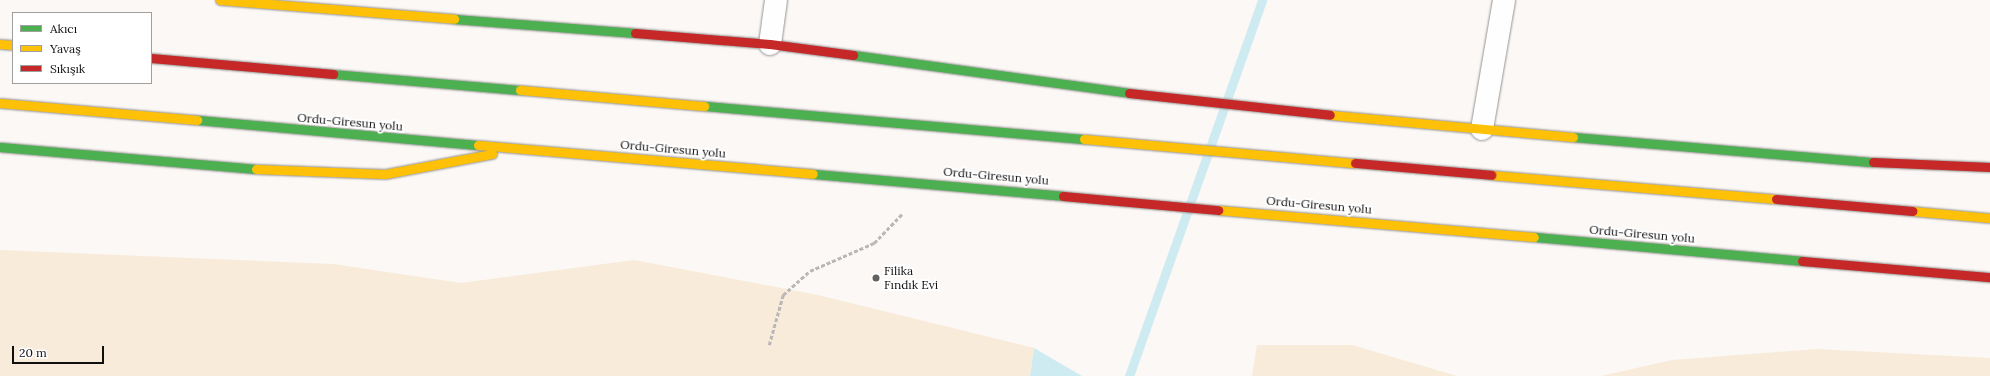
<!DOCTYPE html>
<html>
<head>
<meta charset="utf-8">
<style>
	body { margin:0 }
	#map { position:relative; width:1990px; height:376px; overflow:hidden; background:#fbf8f5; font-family:Lora,serif }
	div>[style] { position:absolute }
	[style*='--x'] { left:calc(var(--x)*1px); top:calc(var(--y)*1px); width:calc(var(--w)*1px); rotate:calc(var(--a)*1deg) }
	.sand>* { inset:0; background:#f8ebda }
	.water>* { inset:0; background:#cfebf2 }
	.stream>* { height:9px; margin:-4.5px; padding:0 4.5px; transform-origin:4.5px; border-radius:4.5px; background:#cfebf2 }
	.path>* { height:2.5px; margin-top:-1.25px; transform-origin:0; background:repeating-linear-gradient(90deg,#b9b8b8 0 4px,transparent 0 6px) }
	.roads { filter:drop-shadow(0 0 1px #959493) drop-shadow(0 0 1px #959493) }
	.street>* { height:22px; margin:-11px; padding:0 11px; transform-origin:11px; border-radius:11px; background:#fefefe }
	.fast>* { height:9px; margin:-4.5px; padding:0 4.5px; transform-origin:4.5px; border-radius:4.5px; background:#4caf50 }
	.slow>* { height:9px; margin:-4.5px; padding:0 4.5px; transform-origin:4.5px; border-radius:4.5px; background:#ffc107 }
	.jam>* { height:9px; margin:-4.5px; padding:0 4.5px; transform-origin:4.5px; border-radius:4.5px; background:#c62828 }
	.dots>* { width:11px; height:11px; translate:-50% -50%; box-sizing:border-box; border:2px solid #fff; border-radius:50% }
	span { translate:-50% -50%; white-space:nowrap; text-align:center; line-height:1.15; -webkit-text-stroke:4px #fff; paint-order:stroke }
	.street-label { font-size:12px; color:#0f0f0f }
	.poi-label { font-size:12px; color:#0f0f0f }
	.left { translate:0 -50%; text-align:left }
	.legend { position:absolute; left:12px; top:12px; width:140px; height:72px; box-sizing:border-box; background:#fff; border:1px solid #9f9f9f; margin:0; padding:5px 7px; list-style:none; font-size:12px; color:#0f0f0f }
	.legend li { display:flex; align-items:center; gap:8px; height:20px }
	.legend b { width:20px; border:1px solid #9f9f9f }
	.scale { position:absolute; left:12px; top:346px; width:92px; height:18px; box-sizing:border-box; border:2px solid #0f0f0f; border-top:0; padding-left:5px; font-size:12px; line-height:14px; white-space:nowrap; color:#0f0f0f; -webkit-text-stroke:3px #fff; paint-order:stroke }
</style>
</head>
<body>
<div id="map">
	<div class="sand">
		<div style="clip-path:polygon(0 250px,333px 264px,461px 283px,634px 260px,818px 295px,1034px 348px,1030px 376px,0 376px)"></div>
		<div style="clip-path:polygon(1257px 345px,1352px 345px,1457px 376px,1252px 376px)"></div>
		<div style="clip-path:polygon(1817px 349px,1990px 358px,1990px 376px,1601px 376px,1672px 360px)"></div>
	</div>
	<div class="water">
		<div style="clip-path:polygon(1034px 348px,1082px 376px,1030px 376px)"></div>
	</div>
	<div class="stream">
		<div style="--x:1129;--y:376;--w:399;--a:-70.5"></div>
	</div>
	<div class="path">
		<div style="--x:769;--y:345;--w:52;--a:-74.4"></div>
		<div style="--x:783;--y:295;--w:36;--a:-42"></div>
		<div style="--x:810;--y:271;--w:70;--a:-23.6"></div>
		<div style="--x:874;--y:243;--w:40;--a:-46"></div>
	</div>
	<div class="roads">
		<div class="street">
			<div style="--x:770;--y:44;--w:44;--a:-82.2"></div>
			<div style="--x:1482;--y:129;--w:131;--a:-80.3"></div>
		</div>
		<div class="fast">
			<div style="--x:454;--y:19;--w:182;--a:4.4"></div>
			<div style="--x:853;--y:55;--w:279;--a:7.8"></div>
			<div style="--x:333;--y:74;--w:188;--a:4.9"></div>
			<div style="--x:704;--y:106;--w:381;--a:5"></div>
			<div style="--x:197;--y:120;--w:282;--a:5.1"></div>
			<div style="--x:1573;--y:137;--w:301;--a:4.8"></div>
			<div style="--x:0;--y:147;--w:257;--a:4.9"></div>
			<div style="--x:813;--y:174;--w:251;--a:5"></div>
			<div style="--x:1534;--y:237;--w:269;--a:5.1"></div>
		</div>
		<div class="slow">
			<div style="--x:220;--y:0;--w:235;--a:4.6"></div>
			<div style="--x:0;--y:44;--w:13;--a:4"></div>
			<div style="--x:520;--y:90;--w:185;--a:5"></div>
			<div style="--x:0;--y:103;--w:198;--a:4.9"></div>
			<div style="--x:1330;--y:115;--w:244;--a:5.2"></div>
			<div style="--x:1084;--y:139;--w:272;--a:5.1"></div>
			<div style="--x:478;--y:145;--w:336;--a:4.9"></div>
			<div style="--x:256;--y:169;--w:129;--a:2.2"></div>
			<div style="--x:385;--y:174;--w:109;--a:-10.6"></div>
			<div style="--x:1491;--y:175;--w:286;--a:4.8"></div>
			<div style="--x:1218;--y:210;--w:317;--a:4.9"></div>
			<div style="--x:1912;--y:211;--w:78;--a:5.1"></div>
		</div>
		<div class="jam">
			<div style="--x:635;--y:33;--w:135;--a:4.7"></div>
			<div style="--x:770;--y:44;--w:84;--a:7.5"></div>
			<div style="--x:151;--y:58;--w:183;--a:5"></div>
			<div style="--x:1129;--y:93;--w:202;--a:6.2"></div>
			<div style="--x:1873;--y:162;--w:117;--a:2.4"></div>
			<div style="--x:1355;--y:163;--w:137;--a:5"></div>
			<div style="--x:1063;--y:196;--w:156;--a:5.2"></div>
			<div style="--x:1776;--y:199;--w:137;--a:5"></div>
			<div style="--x:1802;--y:261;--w:189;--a:4.9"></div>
		</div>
	</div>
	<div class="dots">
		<div style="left:876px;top:278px;background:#626160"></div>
	</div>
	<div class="street-label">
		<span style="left:350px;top:122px;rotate:5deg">Ordu-Giresun yolu</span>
		<span style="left:673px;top:149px;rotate:5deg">Ordu-Giresun yolu</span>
		<span style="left:996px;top:176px;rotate:5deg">Ordu-Giresun yolu</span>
		<span style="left:1319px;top:205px;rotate:5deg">Ordu-Giresun yolu</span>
		<span style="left:1642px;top:234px;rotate:5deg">Ordu-Giresun yolu</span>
	</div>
	<div class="poi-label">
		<span class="left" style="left:884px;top:278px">Filika<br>Fındık Evi</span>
	</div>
	<ul class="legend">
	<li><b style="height:5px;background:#4caf50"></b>Akıcı</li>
	<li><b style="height:5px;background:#ffc107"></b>Yavaş</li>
	<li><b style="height:5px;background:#c62828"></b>Sıkışık</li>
	</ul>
	<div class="scale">20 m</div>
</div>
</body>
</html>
